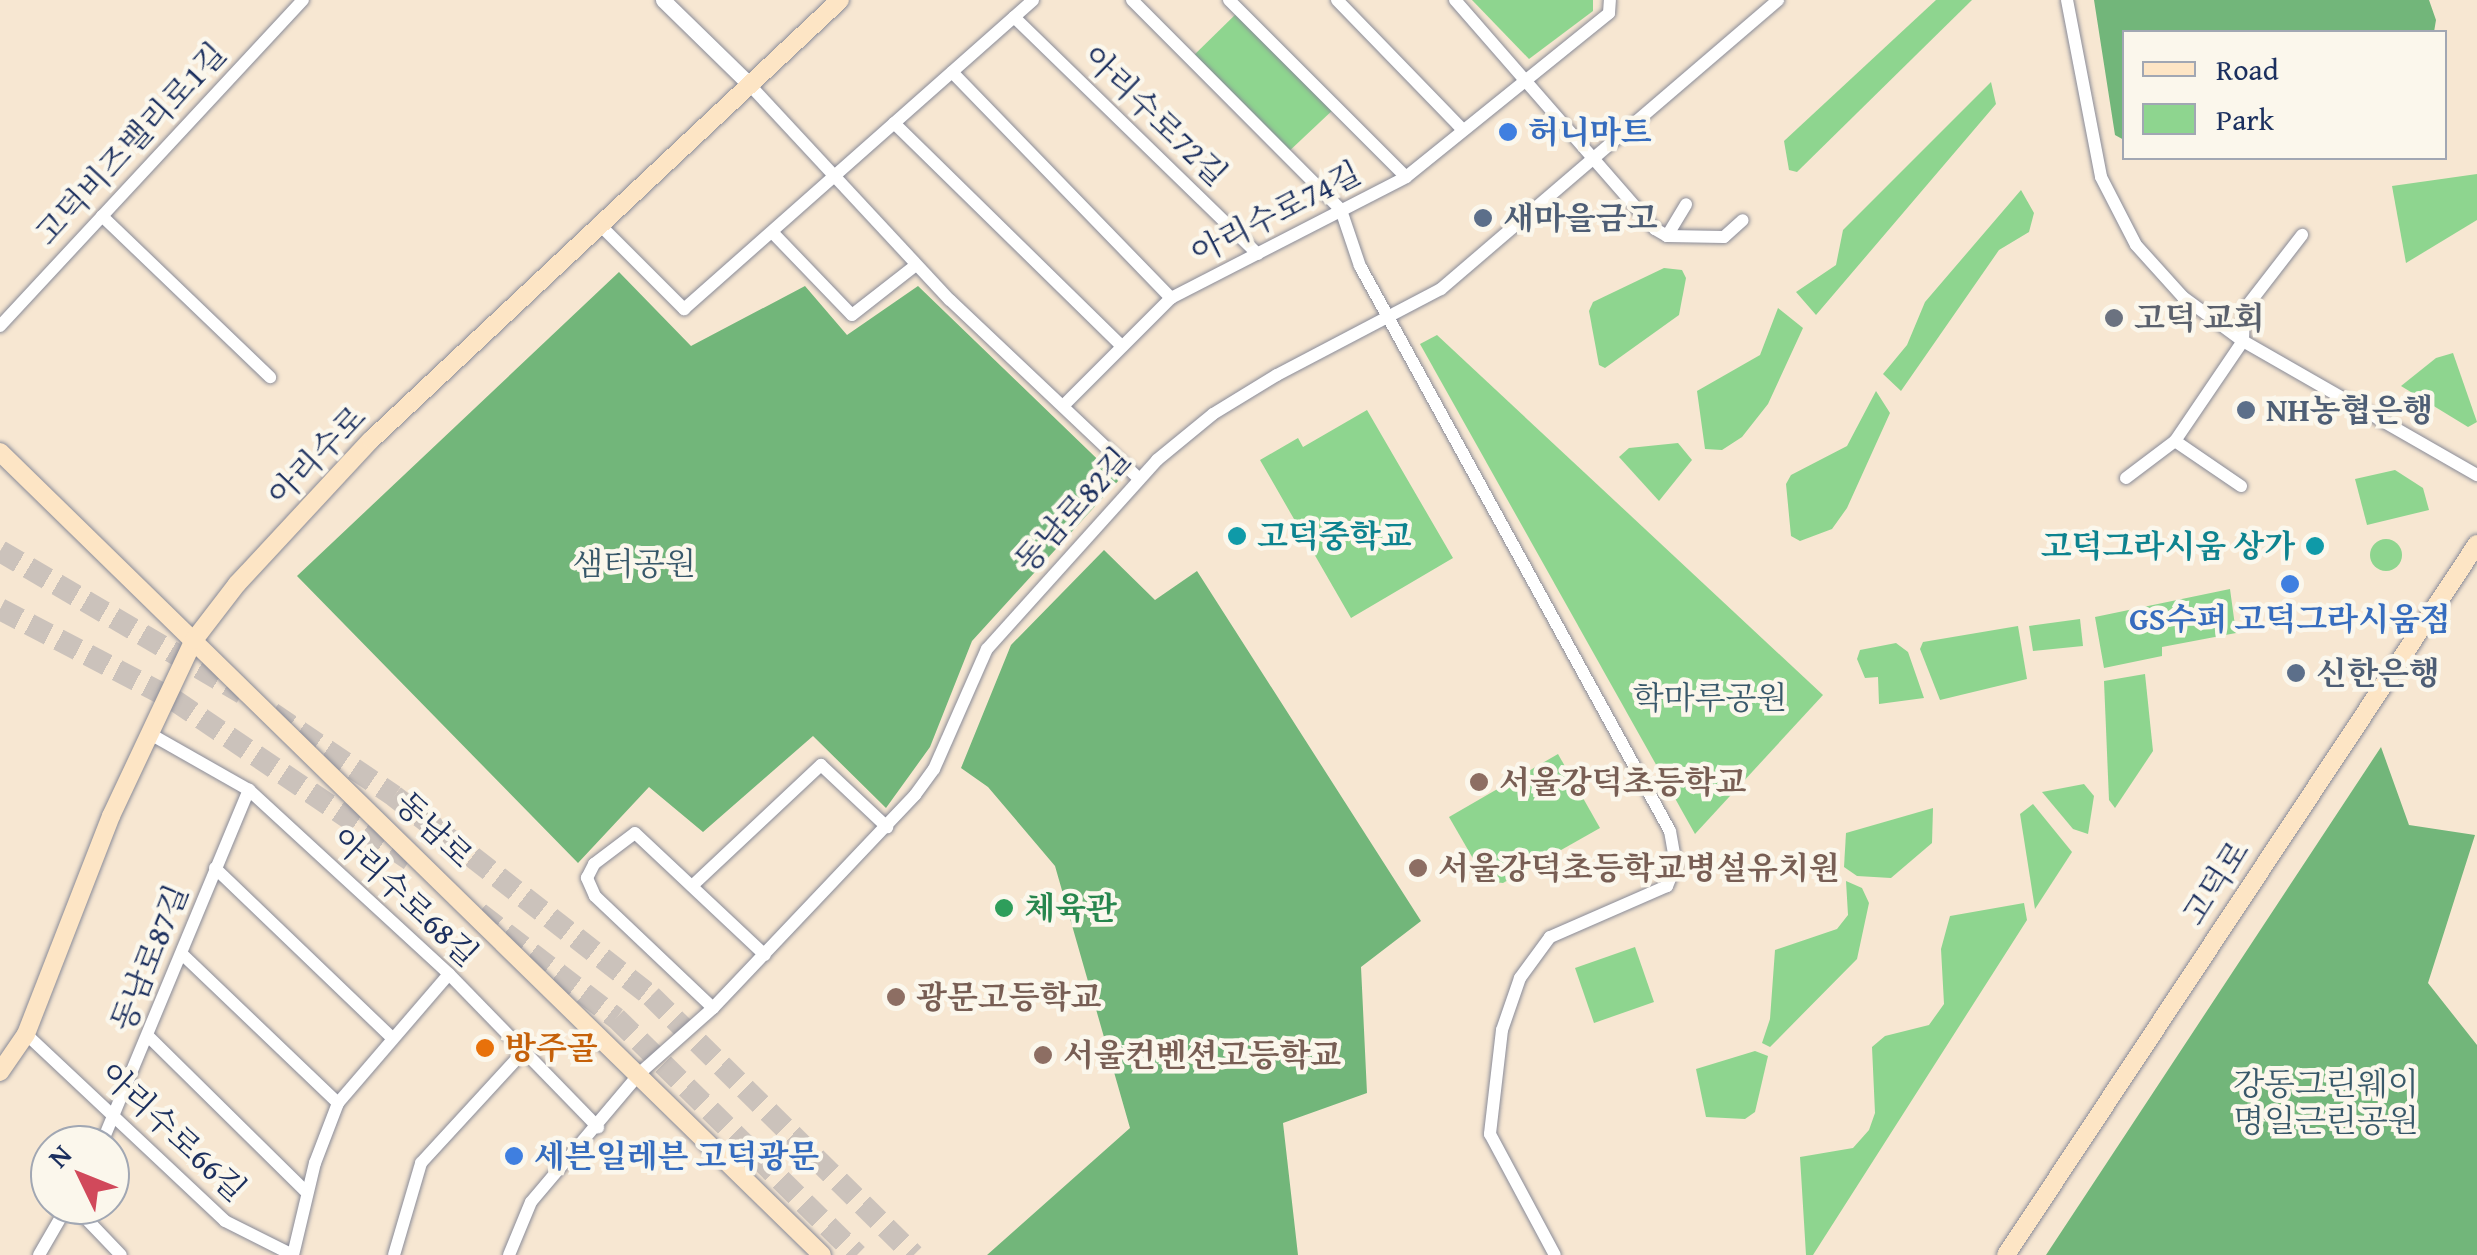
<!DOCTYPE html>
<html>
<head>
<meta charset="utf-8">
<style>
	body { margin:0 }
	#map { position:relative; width:2477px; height:1255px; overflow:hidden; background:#f7e7d2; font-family:"Gentium Book Plus","Noto Serif KR",serif }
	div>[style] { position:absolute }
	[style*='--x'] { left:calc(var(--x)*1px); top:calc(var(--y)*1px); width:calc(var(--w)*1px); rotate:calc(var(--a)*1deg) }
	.green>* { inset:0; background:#8ed58f }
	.round { border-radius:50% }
	.forest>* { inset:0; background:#72b67a }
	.motorway-tunnel>* { height:22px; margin-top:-11px; transform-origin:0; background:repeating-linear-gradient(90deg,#cbc2bb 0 22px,transparent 0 33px) }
	.roads { filter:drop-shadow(0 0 2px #898b98) drop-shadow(0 0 2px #898b98) }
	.minor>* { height:12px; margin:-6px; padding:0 6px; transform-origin:6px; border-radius:6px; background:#fff }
	.tertiary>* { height:15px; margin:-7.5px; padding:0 7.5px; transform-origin:7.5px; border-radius:7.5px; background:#fff }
	.secondary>* { height:18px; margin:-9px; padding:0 9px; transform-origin:9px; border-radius:9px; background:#fde5c5 }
	.dots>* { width:28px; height:28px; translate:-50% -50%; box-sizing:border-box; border:5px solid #fbf7ec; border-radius:50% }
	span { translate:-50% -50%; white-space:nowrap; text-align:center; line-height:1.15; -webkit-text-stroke:9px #fbf7ec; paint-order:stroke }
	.street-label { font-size:32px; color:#1b2f5e }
	.shop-label { font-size:32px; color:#366cbe; font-weight:700 }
	.left { translate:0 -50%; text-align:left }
	.service-label { font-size:32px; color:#4e5e75; font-weight:700 }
	.worship-label { font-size:32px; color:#5b616d; font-weight:700 }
	.culture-label { font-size:32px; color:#0d838f; font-weight:700 }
	.right { translate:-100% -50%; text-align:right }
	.park-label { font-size:32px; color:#38586a }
	.education-label { font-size:32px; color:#785e54; font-weight:700 }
	.leisure-label { font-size:32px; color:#27864d; font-weight:700 }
	.food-label { font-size:32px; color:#c56008; font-weight:700 }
	.legend { position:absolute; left:2122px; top:30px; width:325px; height:130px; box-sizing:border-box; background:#fbf7ec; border:2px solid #a1a7b3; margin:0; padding:12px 18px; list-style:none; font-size:30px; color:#1b2f5e }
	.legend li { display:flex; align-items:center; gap:20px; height:50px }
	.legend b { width:50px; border:2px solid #a1a7b3 }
	.north { position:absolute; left:30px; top:1125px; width:100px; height:100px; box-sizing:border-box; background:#fbf7ec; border:2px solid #a1a7b3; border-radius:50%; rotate:313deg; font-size:28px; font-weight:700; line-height:40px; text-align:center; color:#1b2f5e }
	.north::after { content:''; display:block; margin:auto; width:35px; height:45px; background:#d1495b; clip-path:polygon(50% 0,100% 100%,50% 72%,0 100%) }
</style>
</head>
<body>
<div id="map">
	<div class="green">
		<div style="clip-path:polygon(1472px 0,1593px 0,1593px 11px,1529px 59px)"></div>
		<div style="clip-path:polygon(1936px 0,1972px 0,1797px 172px,1789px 170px,1784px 141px)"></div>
		<div style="clip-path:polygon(1239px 11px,1336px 107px,1285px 155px,1190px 59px)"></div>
		<div style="clip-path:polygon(1991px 82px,1996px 104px,1816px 315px,1796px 292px,1836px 265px,1843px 230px)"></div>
		<div style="clip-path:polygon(2477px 174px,2477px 220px,2406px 263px,2392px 186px)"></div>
		<div style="clip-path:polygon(2021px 190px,2034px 213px,2029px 232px,1999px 250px,1901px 391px,1883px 374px,1907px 345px,1925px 302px)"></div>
		<div style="clip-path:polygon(1664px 268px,1682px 270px,1686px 278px,1679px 315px,1605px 368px,1599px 365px,1589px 311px,1593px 302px)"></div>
		<div style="clip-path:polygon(1778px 308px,1803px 328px,1768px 404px,1742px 437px,1722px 450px,1705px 449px,1697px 391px,1760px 355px)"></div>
		<div style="clip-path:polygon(1437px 335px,1823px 695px,1695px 834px,1420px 344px)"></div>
		<div style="clip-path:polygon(2453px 353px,2477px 422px,2468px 427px,2401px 386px,2436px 358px)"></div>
		<div style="clip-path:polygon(1876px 391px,1890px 413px,1847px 508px,1832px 529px,1800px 541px,1791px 536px,1786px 484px,1791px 475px,1847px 446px)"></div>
		<div style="clip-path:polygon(1367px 410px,1453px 558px,1351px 618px,1260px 460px,1298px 438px,1303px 447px)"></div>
		<div style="clip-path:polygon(1678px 443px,1692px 460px,1659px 501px,1619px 457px,1629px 448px)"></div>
		<div style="clip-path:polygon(2395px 470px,2423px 488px,2429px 510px,2367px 525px,2355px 479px)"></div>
		<div class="round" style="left:2370px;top:539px;width:32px;height:32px"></div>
		<div style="clip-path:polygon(2230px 589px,2236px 633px,2162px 647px,2162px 656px,2104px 668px,2095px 617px)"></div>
		<div style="clip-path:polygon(2080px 619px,2083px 646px,2033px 651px,2029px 626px)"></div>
		<div style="clip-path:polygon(2018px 626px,2027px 679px,1940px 700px,1920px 649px,1923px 642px)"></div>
		<div style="clip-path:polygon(1896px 643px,1908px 652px,1924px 698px,1879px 704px,1878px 677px,1865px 678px,1857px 659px,1860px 650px)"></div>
		<div style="clip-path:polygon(2145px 674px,2153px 751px,2115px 808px,2109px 800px,2104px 681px)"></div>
		<div style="clip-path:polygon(1558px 754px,1600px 828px,1503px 883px,1486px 881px,1449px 817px)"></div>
		<div style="clip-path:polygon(2084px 784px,2094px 796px,2088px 834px,2073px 829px,2042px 792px)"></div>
		<div style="clip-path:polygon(2033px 804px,2072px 852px,2035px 909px,2020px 814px)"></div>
		<div style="clip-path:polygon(1933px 808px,1932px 843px,1891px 878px,1857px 876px,1844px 867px,1846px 833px)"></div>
		<div style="clip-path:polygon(1846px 881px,1862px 888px,1869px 903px,1857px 959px,1770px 1047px,1762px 1043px,1770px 1019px,1775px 950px,1837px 929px,1848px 915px)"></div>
		<div style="clip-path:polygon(2024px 903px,2027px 920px,1813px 1255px,1806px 1255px,1800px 1157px,1853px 1148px,1869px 1130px,1875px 1113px,1872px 1047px,1885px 1036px,1929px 1025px,1944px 1004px,1941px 949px,1950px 916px)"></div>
		<div style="clip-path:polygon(1635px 947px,1654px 1002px,1594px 1023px,1575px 968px)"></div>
		<div style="clip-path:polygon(1755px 1051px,1768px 1056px,1755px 1112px,1745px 1119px,1706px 1117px,1696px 1069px)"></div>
	</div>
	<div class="forest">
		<div style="clip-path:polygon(2094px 0,2429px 0,2436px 20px,2434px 32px,2124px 32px,2124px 140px,2115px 135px)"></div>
		<div style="clip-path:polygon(619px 272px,691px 346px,805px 286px,847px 335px,918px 286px,1119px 480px,972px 641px,930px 747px,886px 808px,813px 736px,703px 832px,649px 787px,578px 863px,297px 576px)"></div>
		<div style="clip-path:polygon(1104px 550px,1155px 600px,1197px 571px,1421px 921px,1361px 967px,1367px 1093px,1283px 1123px,1298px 1255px,987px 1255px,1130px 1128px,1055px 866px,988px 787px,961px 768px,1011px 645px)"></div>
		<div style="clip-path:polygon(2381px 747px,2409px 825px,2475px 835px,2428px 983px,2477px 1045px,2477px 1255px,2046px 1255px)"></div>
	</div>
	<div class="motorway-tunnel">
		<div style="--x:0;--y:551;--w:281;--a:30.4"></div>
		<div style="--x:0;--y:609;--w:196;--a:27.6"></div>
		<div style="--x:174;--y:700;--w:285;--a:34.1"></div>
		<div style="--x:272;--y:713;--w:148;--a:34.2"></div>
		<div style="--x:394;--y:796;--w:326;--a:37.9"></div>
		<div style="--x:651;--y:996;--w:369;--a:44.6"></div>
		<div style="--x:479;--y:913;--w:173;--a:37.5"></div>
		<div style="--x:616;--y:1018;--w:338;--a:44.5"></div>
	</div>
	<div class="roads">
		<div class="minor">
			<div style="--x:1132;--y:0;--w:296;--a:45.1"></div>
			<div style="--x:1341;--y:210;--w:59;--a:71.3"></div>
			<div style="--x:1360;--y:266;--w:644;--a:61.25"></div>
			<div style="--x:1670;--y:831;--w:34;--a:80"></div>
			<div style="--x:1676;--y:864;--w:24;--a:112"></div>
			<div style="--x:1667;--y:886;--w:128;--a:156.4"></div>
			<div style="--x:1550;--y:937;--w:51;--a:126.2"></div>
			<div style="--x:1520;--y:978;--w:55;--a:109.1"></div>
			<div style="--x:1502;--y:1030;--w:105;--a:96.6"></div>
			<div style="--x:1490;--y:1134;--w:137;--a:61.8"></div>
			<div style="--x:1229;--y:0;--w:250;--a:45"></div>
			<div style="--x:1337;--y:0;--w:181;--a:45.9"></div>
			<div style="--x:1455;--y:0;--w:304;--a:48.9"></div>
			<div style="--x:1655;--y:229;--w:14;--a:30"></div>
			<div style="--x:1667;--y:236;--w:57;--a:1"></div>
			<div style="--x:1724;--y:237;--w:25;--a:-42"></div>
			<div style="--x:2067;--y:0;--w:180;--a:79.1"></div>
			<div style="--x:2101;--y:177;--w:76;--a:62.8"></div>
			<div style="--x:2136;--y:245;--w:70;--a:47.9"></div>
			<div style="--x:2183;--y:297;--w:74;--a:36.3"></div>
			<div style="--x:2243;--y:341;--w:270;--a:29.8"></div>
			<div style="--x:1014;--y:17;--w:340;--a:44.2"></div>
			<div style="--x:952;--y:72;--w:315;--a:45.9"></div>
			<div style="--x:748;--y:83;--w:296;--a:47.1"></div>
			<div style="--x:950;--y:300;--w:260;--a:43.4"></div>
			<div style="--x:894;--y:123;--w:319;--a:44.4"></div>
			<div style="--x:102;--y:216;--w:233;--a:43.8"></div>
			<div style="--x:598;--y:223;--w:122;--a:45"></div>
			<div style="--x:684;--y:309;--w:466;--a:-41.5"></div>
			<div style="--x:772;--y:232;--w:115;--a:46.1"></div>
			<div style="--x:852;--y:315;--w:81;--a:-38"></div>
			<div style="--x:1667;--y:236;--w:37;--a:-59"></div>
			<div style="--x:0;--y:326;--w:445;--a:-47.1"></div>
			<div style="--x:1063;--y:406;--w:153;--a:-45"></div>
			<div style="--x:1171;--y:298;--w:264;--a:-27.2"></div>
			<div style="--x:1406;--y:177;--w:261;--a:-38.9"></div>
			<div style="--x:1609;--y:13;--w:13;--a:-86"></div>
			<div style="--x:2175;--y:441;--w:80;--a:34.3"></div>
			<div style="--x:2126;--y:478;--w:61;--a:-37.1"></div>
			<div style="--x:2175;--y:441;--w:121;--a:-55.8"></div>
			<div style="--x:2243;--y:341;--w:31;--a:-88"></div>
			<div style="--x:2244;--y:310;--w:95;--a:-52.3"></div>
			<div style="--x:152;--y:735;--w:112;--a:29.6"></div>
			<div style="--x:249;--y:790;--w:272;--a:42.6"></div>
			<div style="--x:449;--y:974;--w:214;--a:45.8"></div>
			<div style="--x:215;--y:868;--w:245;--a:43.8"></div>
			<div style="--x:692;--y:886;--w:177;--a:-43.2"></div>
			<div style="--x:821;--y:765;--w:91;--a:43.2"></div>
			<div style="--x:182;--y:954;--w:216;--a:43.7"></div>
			<div style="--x:713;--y:1008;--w:163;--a:-136.5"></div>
			<div style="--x:595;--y:896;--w:20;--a:-114"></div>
			<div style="--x:587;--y:878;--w:16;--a:-63"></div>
			<div style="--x:594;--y:864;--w:51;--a:-37.1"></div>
			<div style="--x:635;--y:833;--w:178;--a:43.2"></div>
			<div style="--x:26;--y:1034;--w:273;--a:43.2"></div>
			<div style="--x:225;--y:1221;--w:76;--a:26.6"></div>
			<div style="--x:293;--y:1255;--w:95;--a:-76.6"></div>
			<div style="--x:315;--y:1163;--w:64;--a:-69"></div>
			<div style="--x:338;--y:1103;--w:170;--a:-49.3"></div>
			<div style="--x:148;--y:1036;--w:223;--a:44.6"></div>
			<div style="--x:101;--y:1145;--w:385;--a:-67.4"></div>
			<div style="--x:73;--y:1205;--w:69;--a:46.2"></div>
			<div style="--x:39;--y:1255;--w:58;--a:-59.9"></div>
			<div style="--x:394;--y:1255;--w:96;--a:-73.6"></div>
			<div style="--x:421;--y:1163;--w:152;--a:-47.4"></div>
			<div style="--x:509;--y:1255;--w:57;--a:-67.5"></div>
			<div style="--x:531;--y:1202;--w:170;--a:-49.8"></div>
			<div style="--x:641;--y:1072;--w:96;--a:-41.6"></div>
			<div style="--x:713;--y:1008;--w:294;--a:-46.5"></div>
			<div style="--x:915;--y:795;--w:32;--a:-54"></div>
			<div style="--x:934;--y:769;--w:131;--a:-66.2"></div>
			<div style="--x:987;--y:649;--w:254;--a:-48"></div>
			<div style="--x:1157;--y:460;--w:72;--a:-39.4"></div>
			<div style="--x:1213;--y:414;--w:75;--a:-31.4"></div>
			<div style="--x:1277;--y:375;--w:185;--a:-27.7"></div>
			<div style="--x:1441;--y:289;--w:444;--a:-40.6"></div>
		</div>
		<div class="tertiary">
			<div style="--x:663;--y:0;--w:119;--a:44.3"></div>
		</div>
		<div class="secondary">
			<div style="--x:0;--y:452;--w:1149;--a:44.33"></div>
			<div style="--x:0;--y:1072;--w:46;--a:-55.6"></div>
			<div style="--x:26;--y:1034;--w:234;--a:-68.7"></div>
			<div style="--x:111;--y:816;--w:195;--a:-64.8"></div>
			<div style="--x:194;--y:640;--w:71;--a:-52.5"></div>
			<div style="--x:237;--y:584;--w:197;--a:-47.1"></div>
			<div style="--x:371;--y:440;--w:643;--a:-43.17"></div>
			<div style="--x:2006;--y:1255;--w:853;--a:-56.48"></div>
		</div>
	</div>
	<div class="dots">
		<div style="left:1508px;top:132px;background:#3f7fe0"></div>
		<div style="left:1483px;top:218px;background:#5c6f8a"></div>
		<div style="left:2114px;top:318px;background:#6b7280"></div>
		<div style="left:2246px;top:410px;background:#5c6f8a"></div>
		<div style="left:1237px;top:536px;background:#0f9aa8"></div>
		<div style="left:2315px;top:546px;background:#0f9aa8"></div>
		<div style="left:2290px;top:584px;background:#3f7fe0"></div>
		<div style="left:2296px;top:673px;background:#5c6f8a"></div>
		<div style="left:1479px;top:782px;background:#8d6e63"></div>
		<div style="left:1418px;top:868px;background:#8d6e63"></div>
		<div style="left:1004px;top:908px;background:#2e9e5b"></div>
		<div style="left:896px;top:997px;background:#8d6e63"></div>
		<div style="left:485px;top:1048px;background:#e8710a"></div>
		<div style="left:1043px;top:1055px;background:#8d6e63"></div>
		<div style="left:514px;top:1156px;background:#3f7fe0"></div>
	</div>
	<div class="street-label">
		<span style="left:1155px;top:116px;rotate:44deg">아리수로72길</span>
		<span style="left:131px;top:144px;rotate:-47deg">고덕비즈밸리로1길</span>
		<span style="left:1276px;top:213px;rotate:-27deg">아리수로74길</span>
		<span style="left:317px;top:456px;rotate:-46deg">아리수로</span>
		<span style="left:1073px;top:510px;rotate:-48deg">동남로82길</span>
		<span style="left:434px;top:830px;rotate:44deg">동남로</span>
		<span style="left:2216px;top:883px;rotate:-57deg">고덕로</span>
		<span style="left:405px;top:897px;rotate:43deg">아리수로68길</span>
		<span style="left:150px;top:958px;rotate:-68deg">동남로87길</span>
		<span style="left:173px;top:1132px;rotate:43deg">아리수로66길</span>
	</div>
	<div class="shop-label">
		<span class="left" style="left:1528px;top:132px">허니마트</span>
		<span style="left:2290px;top:619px">GS수퍼 고덕그라시움점</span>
		<span class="left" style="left:534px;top:1156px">세븐일레븐 고덕광문</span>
	</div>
	<div class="service-label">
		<span class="left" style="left:1503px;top:218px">새마을금고</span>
		<span class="left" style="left:2266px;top:410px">NH농협은행</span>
		<span class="left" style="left:2316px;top:673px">신한은행</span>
	</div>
	<div class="worship-label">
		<span class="left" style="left:2134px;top:318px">고덕 교회</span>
	</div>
	<div class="culture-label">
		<span class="left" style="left:1257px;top:536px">고덕중학교</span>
		<span class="right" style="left:2295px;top:546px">고덕그라시움 상가</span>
	</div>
	<div class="park-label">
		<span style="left:634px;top:564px">샘터공원</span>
		<span style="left:1710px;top:698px">학마루공원</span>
		<span style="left:2326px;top:1103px">강동그린웨이<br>명일근린공원</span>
	</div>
	<div class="education-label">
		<span class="left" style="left:1499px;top:782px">서울강덕초등학교</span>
		<span class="left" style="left:1438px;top:868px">서울강덕초등학교병설유치원</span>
		<span class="left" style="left:916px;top:997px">광문고등학교</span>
		<span class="left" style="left:1063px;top:1055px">서울컨벤션고등학교</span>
	</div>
	<div class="leisure-label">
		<span class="left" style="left:1024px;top:908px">체육관</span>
	</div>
	<div class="food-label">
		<span class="left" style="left:505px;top:1048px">방주골</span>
	</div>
	<ul class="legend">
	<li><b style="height:12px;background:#fde5c5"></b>Road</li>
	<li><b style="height:28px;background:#8ed58f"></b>Park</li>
	</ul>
	<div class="north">N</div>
</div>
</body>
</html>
